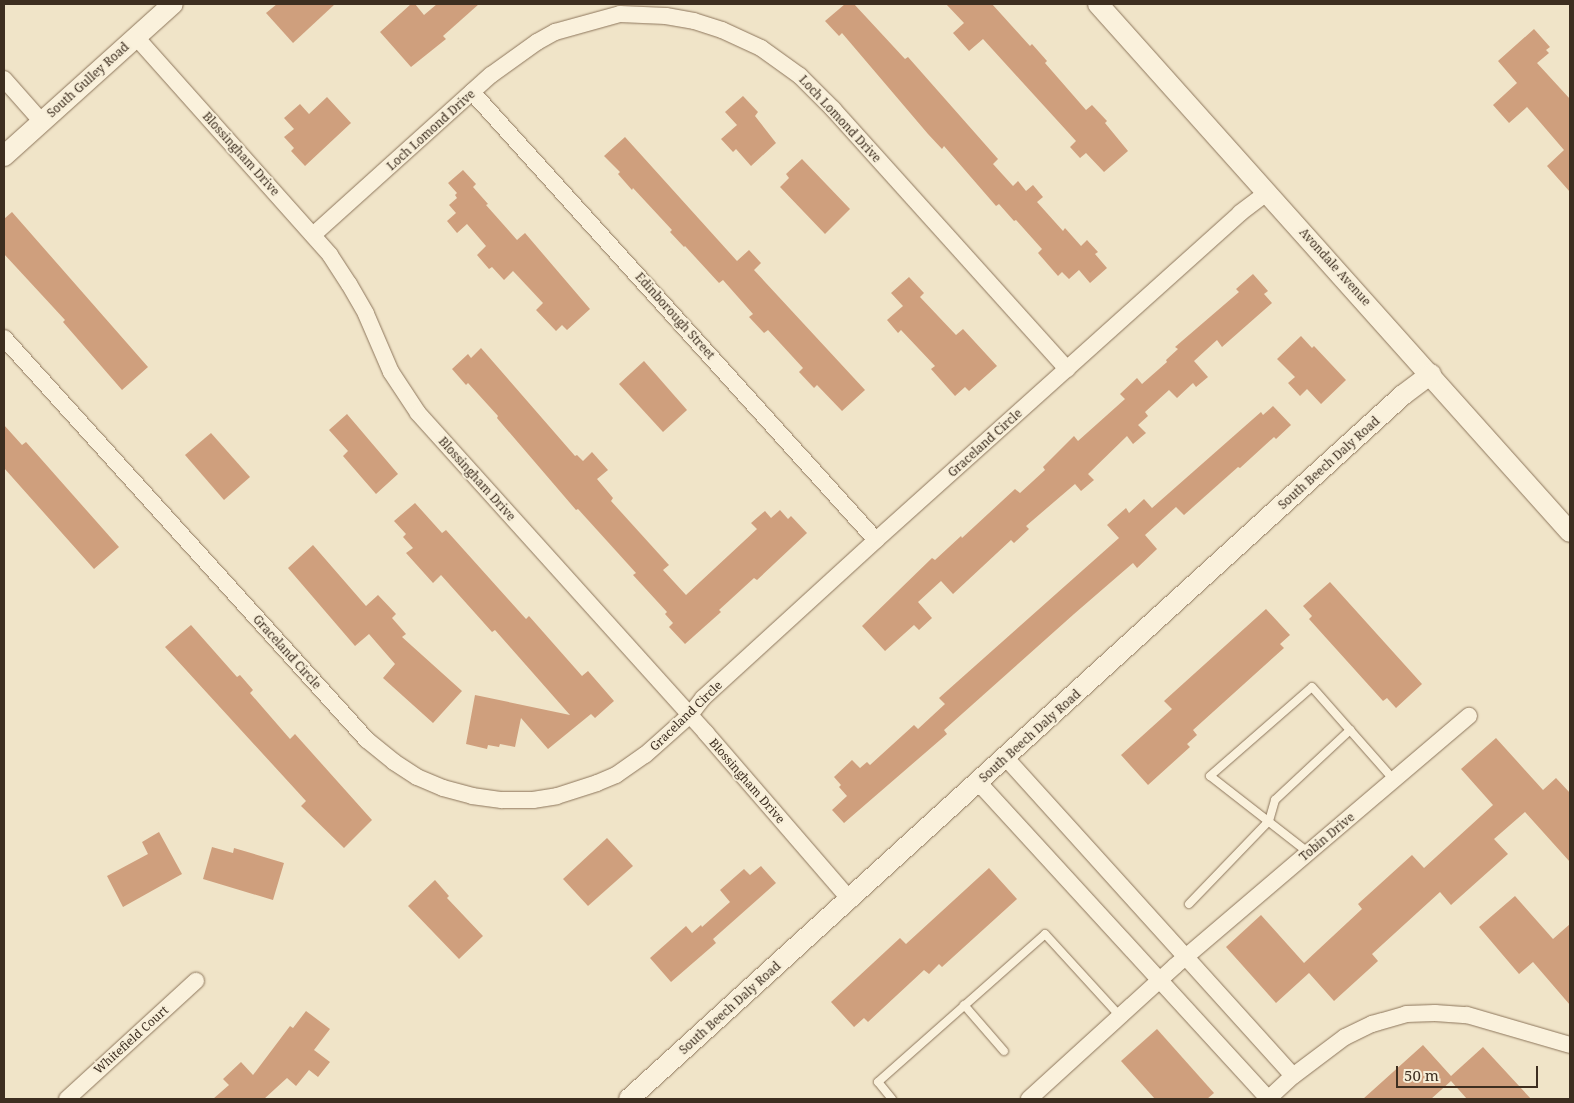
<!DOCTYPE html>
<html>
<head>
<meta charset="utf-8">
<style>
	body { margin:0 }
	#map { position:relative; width:1574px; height:1103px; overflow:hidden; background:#f0e4c8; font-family:"Noto Serif",serif }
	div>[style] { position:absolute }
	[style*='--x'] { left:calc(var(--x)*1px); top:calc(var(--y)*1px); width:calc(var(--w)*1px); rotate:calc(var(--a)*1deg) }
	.building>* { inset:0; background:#cf9f7d }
	.roads { filter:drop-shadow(0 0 1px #8d765c) drop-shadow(0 0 1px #8d765c) }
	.service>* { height:8px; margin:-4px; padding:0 4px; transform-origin:4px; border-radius:4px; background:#faf1dc }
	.minor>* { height:16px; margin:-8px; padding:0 8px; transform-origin:8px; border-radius:8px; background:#faf1dc }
	.tertiary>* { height:20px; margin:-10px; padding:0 10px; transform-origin:10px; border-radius:10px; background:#faf1dc }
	span { translate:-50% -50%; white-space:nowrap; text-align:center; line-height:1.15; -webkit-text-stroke:4px #f7eed8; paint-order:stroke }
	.street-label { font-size:12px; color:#3d2e20 }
	.frame { position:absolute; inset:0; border:5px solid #3d2e20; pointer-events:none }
	.scale { position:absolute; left:1396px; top:1066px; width:142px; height:22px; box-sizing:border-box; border:2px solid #3d2e20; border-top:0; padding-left:6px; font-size:15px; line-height:18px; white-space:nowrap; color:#3d2e20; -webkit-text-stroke:4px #f7eed8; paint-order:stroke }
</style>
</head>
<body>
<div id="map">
	<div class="building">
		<div style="clip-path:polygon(277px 4px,335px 4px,293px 43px,266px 13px)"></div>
		<div style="clip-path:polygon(411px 4px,415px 4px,424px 15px,437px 4px,479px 4px,443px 36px,446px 39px,411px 67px,380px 32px)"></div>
		<div style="clip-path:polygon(845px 4px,854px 4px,905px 59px,908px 57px,998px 159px,993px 164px,1013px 186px,1018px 181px,1026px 191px,1033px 185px,1043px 197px,1037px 202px,1063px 231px,1065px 228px,1081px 246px,1087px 240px,1098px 252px,1095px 254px,1107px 268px,1090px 283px,1079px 270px,1069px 279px,1062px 272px,1058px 276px,1038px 253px,1042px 249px,1016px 220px,1014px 221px,999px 204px,996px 206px,944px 146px,942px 149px,928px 134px,842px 33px,839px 36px,825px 21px)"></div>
		<div style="clip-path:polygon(946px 4px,992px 4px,1030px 46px,1032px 44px,1047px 61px,1045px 63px,1086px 110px,1092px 105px,1107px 121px,1105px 123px,1128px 151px,1104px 172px,1086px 153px,1080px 158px,1070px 147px,1076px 141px,983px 39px,969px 51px,953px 33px,964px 23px)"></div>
		<div style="clip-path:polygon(1534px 29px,1550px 47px,1546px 50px,1549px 53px,1537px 63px,1570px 99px,1570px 192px,1547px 166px,1564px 150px,1527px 107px,1509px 123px,1493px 105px,1517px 83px,1498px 61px)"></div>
		<div style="clip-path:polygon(743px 96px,758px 112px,755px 116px,776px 143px,751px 166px,736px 149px,733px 152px,721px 139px,737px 125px,725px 112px)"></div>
		<div style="clip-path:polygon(327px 97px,351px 123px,305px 166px,291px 151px,294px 148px,284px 137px,294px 129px,284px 118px,300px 104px,309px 114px)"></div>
		<div style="clip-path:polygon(625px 137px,737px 261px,749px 250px,761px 263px,754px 270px,865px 390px,842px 411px,817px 385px,814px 388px,799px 372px,803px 368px,768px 330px,764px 333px,749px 317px,753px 314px,723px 280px,719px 283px,685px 246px,684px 247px,670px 232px,672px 230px,633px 188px,632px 190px,618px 174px,620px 172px,604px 156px)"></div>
		<div style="clip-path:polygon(802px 159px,850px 209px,825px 234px,780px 187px,789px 178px,786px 174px)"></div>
		<div style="clip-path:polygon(463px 170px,476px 184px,473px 187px,488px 204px,486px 205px,517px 240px,525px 233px,590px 309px,567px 330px,562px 325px,556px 331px,536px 310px,543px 303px,513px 271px,504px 280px,492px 267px,489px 269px,477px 255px,486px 246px,467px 224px,457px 233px,447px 221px,456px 213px,449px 205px,457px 198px,455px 195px,457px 193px,448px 183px)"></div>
		<div style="clip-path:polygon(12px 212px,148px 367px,122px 390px,63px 322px,65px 320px,4px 254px,4px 219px)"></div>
		<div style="clip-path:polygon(1253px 274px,1268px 291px,1264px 294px,1272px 303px,1222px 347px,1217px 340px,1194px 361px,1208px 377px,1196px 387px,1193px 383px,1177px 398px,1169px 390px,1145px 412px,1148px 416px,1138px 425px,1146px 433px,1133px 444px,1127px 436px,1088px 474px,1094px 480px,1081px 491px,1075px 484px,1026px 526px,1029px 529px,1014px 543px,1011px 540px,953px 594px,941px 581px,918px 602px,932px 618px,919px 630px,914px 625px,885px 651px,862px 626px,932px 558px,935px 560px,961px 536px,962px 538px,1015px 489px,1020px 493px,1045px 470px,1043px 467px,1074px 436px,1078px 441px,1125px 399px,1120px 394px,1137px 378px,1142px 384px,1167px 362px,1166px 360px,1178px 349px,1175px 347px,1239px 292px,1236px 289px)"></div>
		<div style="clip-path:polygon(909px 277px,924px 293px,920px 297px,956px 335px,963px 329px,997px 366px,969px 391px,965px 387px,955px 396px,931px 369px,935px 366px,901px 330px,898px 333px,887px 320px,903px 306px,891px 293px)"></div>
		<div style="clip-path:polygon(1301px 336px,1312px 348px,1314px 346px,1346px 380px,1321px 404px,1307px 389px,1300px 396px,1288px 383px,1295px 377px,1277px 359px)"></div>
		<div style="clip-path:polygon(481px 348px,575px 456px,577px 455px,583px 461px,592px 452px,608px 470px,597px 479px,613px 498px,611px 501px,669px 565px,663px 570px,686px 595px,757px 529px,751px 523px,765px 511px,771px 518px,780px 510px,788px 519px,791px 516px,807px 533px,757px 580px,754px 578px,719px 610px,721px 612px,685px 644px,669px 627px,673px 623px,665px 614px,667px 612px,633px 575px,636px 573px,578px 509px,576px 510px,497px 418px,498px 416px,468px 383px,466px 385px,452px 369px,468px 354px,471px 358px)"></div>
		<div style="clip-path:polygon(644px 361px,687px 410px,663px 432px,619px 384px)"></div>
		<div style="clip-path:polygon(1273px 406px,1291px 425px,1276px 439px,1274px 437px,1240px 468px,1238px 467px,1184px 515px,1176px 507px,1145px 535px,1157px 549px,1137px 568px,1133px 563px,1074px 614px,944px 730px,947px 734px,844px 823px,832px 810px,847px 796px,839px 787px,841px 785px,834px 777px,852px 760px,860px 768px,867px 762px,870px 765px,914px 725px,918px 729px,945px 704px,939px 698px,1119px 538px,1107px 525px,1126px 508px,1129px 513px,1144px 499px,1152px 508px,1261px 412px,1263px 415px)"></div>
		<div style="clip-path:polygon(347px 414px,398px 474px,376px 494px,343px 456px,348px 451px,329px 430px)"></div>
		<div style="clip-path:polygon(4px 425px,22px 445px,26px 442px,119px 547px,94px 569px,4px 468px)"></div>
		<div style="clip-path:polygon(211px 433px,250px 477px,224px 500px,185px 455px)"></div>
		<div style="clip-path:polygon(415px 503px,442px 533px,446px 530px,526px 619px,529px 616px,582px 676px,588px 671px,614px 701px,595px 718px,591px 714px,548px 749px,521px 718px,515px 747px,500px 744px,499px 747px,488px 745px,487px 749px,466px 744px,475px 695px,570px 715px,495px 630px,492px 632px,441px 575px,433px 583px,406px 553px,413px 548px,403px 537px,406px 534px,394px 521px)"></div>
		<div style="clip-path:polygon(313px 545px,366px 606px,378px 595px,396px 614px,392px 618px,406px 634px,402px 637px,462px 691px,433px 723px,383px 678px,395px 664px,369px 634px,355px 646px,288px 568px)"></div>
		<div style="clip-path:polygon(1330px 582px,1422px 684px,1396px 708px,1387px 698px,1383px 701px,1309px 619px,1312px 616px,1303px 606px)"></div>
		<div style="clip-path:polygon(1266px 609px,1290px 635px,1280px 644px,1284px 648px,1193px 730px,1197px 735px,1187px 744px,1190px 747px,1148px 785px,1121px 755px,1172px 709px,1164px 701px)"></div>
		<div style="clip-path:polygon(191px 625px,237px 677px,240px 675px,253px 690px,250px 693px,290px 739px,295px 734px,372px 820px,344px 848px,301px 806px,306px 801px,165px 647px)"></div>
		<div style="clip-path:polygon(1496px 738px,1543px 790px,1556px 778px,1570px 793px,1570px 862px,1525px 812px,1494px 839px,1508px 854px,1451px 905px,1440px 892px,1372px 954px,1378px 961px,1334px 1001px,1309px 973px,1276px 1003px,1226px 947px,1261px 915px,1304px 963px,1362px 909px,1358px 904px,1412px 855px,1424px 868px,1493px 805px,1461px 769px)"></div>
		<div style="clip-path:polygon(159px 832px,182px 874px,123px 907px,107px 876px,148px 854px,142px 842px)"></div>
		<div style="clip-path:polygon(607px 838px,633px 866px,588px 906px,563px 879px)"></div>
		<div style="clip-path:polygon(212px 847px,233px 853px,234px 848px,284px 863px,273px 900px,203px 879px)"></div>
		<div style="clip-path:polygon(761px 866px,776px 883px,713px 939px,716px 943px,671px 982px,650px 958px,686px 926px,692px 933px,701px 925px,702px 927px,730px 902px,720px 890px,744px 869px,750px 875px)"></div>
		<div style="clip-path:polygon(989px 868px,1017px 899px,942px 967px,939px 964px,929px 974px,924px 970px,868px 1022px,864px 1018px,854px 1027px,831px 1002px,900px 938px,906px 944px)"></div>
		<div style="clip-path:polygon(435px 880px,449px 896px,447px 898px,483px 936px,459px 959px,408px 906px)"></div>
		<div style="clip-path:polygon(1515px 896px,1553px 939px,1570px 924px,1570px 1005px,1533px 962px,1519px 974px,1479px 927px)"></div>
		<div style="clip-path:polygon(306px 1011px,330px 1029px,314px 1050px,330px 1062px,318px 1077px,309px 1070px,296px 1086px,287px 1078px,264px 1099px,213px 1099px,229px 1085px,223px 1079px,241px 1062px,253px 1075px,290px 1026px,293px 1028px)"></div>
		<div style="clip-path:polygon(1157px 1029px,1214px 1093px,1207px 1099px,1155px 1099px,1121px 1061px)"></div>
		<div style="clip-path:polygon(1423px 1045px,1451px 1076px,1483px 1047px,1531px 1099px,1467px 1099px,1451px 1081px,1431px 1099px,1363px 1099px)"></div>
	</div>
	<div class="roads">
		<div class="service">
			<div style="--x:1309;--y:853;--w:125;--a:-142.1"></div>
			<div style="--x:1210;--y:776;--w:135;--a:-41.1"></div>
			<div style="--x:1312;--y:687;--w:124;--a:48.6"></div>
			<div style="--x:1189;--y:904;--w:115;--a:-46.1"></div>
			<div style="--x:1269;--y:821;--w:22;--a:-74"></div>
			<div style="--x:1275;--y:800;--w:103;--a:-43"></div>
			<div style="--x:964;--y:1005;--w:61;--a:49"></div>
			<div style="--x:892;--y:1099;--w:22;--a:-129"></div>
			<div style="--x:878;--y:1082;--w:223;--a:-41.5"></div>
			<div style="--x:1045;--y:934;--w:110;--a:47.6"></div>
		</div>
		<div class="minor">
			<div style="--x:136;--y:37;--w:292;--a:48.3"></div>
			<div style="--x:330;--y:255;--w:35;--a:57"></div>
			<div style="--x:349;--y:284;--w:34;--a:60"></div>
			<div style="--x:366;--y:314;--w:63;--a:66.7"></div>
			<div style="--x:391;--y:372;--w:49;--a:56.6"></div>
			<div style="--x:418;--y:413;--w:431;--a:48"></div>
			<div style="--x:706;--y:733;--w:221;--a:49.2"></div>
			<div style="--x:4;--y:79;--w:57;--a:48.5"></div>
			<div style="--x:472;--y:92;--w:603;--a:47.96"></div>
			<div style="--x:313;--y:235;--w:239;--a:-42"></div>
			<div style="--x:491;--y:75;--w:57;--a:-35.7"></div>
			<div style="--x:537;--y:42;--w:21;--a:-29"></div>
			<div style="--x:555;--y:32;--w:67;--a:-15.5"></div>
			<div style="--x:620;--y:14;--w:46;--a:2.5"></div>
			<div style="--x:666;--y:16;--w:28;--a:10"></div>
			<div style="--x:694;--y:21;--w:29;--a:18"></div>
			<div style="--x:722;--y:30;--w:43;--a:24.8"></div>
			<div style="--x:761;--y:48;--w:48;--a:35.7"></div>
			<div style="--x:800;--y:76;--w:47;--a:45"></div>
			<div style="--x:833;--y:109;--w:350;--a:48"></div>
			<div style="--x:4;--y:338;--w:542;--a:47.92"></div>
			<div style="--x:367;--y:740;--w:35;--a:39"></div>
			<div style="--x:394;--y:762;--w:27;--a:33"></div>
			<div style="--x:417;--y:777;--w:28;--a:23"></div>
			<div style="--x:443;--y:788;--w:30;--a:15"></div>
			<div style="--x:472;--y:796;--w:30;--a:8"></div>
			<div style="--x:502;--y:800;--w:31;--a:0"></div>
			<div style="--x:533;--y:800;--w:24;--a:-9"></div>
			<div style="--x:557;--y:796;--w:42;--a:-18"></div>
			<div style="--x:597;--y:783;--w:21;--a:-23"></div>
			<div style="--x:616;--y:775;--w:35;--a:-35"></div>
			<div style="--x:645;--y:755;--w:59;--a:-41.6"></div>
			<div style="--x:689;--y:716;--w:23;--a:-52"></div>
			<div style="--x:703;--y:698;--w:234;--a:-42.4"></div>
			<div style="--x:876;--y:540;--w:489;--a:-41.9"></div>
			<div style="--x:1240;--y:213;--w:35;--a:-37"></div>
			<div style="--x:1006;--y:758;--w:428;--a:47.9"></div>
			<div style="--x:979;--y:783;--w:427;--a:47.5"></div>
			<div style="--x:67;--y:1099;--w:175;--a:-42.5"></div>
			<div style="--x:1029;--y:1099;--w:197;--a:-42.3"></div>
			<div style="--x:1175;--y:966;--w:386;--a:-40.4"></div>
			<div style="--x:1268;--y:1099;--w:34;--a:-43"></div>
			<div style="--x:1293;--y:1076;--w:65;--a:-36.9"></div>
			<div style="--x:1345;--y:1037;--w:30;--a:-26"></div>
			<div style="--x:1372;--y:1024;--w:35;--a:-16"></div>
			<div style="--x:1406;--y:1014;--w:29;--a:-2"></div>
			<div style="--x:1435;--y:1013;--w:32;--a:4"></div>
			<div style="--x:1467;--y:1015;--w:107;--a:16.2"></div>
		</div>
		<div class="tertiary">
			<div style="--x:1098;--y:4;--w:708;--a:48.21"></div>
			<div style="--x:4;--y:156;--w:227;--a:-42"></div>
			<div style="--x:629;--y:1099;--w:1046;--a:-42.29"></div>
			<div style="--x:1403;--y:395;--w:35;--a:-37"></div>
		</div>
	</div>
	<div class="street-label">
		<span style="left:88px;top:80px;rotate:-42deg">South Gulley Road</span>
		<span style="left:840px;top:119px;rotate:47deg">Loch Lomond Drive</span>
		<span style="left:431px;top:130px;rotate:-42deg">Loch Lomond Drive</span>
		<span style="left:241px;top:154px;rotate:48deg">Blossingham Drive</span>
		<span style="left:1335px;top:267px;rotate:48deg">Avondale Avenue</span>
		<span style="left:675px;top:316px;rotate:48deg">Edinborough Street</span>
		<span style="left:985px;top:443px;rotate:-42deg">Graceland Circle</span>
		<span style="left:1329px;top:463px;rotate:-42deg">South Beech Daly Road</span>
		<span style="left:477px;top:479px;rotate:48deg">Blossingham Drive</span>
		<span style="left:287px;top:652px;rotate:48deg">Graceland Circle</span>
		<span style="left:686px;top:716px;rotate:-44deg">Graceland Circle</span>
		<span style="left:1030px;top:736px;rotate:-42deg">South Beech Daly Road</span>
		<span style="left:747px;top:781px;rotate:49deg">Blossingham Drive</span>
		<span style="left:1327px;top:837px;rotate:-40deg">Tobin Drive</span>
		<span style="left:730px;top:1008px;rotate:-42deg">South Beech Daly Road</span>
		<span style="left:131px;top:1040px;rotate:-42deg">Whitefield Court</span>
	</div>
	<div class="frame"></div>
	<div class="scale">50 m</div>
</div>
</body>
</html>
